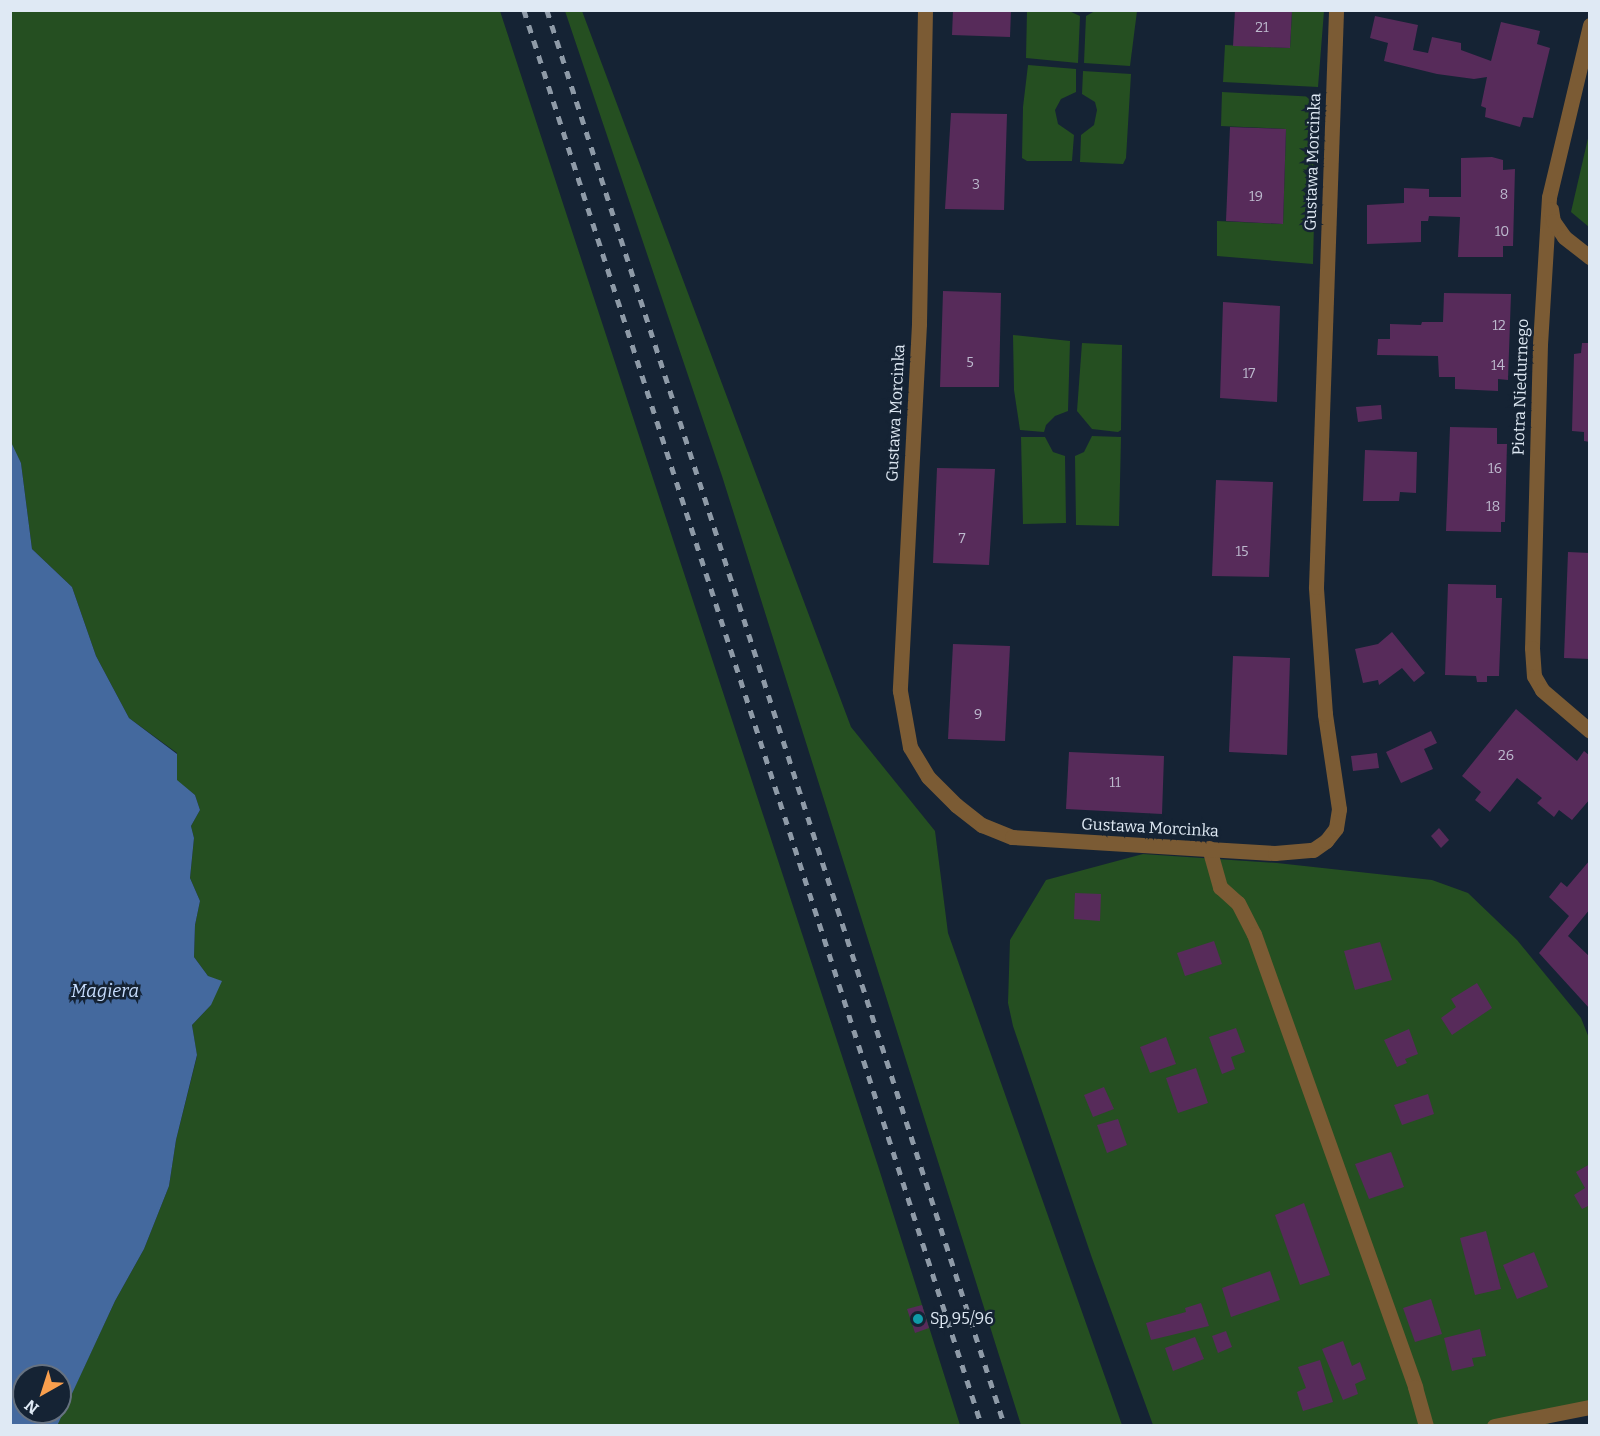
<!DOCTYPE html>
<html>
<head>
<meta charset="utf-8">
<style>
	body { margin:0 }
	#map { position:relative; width:1600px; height:1436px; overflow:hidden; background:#152334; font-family:Bitter,serif }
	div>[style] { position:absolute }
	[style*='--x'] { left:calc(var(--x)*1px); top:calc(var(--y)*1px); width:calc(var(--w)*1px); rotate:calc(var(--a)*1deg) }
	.green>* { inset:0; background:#254f21 }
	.water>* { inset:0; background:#44699e }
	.building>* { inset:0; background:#572b5a }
	.service>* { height:15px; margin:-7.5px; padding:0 7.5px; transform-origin:7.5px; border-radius:7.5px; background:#7b5b34 }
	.minor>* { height:15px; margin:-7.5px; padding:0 7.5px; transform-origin:7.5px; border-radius:7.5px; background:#7b5b34 }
	.rail>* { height:4.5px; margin-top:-2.25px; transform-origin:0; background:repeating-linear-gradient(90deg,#8e9aa7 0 8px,transparent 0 16px) }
	.dots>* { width:16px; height:16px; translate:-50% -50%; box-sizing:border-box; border:3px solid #152334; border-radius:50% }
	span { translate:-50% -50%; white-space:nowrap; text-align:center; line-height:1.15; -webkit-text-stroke:5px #152334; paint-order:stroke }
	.number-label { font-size:14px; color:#bdbace }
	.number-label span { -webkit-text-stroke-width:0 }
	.street-label { font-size:16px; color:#dfe9f4 }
	.poi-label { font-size:16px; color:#dfe9f4 }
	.left { translate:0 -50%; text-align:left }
	.water-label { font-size:18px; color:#c8defe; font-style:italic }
	.frame { position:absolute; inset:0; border:12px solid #dfe9f4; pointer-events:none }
	.north { position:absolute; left:12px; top:1364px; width:60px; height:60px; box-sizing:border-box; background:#152334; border:2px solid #667281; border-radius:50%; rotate:219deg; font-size:16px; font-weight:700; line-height:24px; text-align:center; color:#dfe9f4 }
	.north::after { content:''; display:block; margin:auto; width:21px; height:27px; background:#f99f4d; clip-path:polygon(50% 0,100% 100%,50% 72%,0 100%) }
</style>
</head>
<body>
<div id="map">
	<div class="green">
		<div style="clip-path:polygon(10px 11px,500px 11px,879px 1169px,960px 1425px,57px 1425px,115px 1301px,144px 1249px,169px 1186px,176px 1140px,197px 1056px,192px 1025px,211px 1005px,208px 976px,194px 957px,195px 925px,200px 901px,190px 878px,194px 838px,191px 826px,200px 810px,195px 795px,176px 780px,177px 753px,129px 718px,96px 656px,72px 587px,32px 549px,21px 463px,10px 442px)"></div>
		<div style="clip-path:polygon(565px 11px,582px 11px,851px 727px,935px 831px,948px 933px,1122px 1425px,1021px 1425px,722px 476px)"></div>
		<div style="clip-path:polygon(1027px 11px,1069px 11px,1080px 16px,1078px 63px,1026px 58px)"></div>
		<div style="clip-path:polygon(1095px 11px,1137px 11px,1130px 66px,1084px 63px,1086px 16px)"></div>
		<div style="clip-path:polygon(1292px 11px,1324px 11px,1318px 87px,1223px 82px,1225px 45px,1290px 48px)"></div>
		<div style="clip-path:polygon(1028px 65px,1076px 69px,1076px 92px,1061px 99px,1055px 110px,1058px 124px,1074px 135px,1072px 161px,1027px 161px,1022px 158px,1023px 107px)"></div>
		<div style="clip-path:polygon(1083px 71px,1131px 74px,1126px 158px,1123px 164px,1080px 162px,1081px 135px,1094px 125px,1097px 110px,1095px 102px,1082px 94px)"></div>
		<div style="clip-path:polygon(1222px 92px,1317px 97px,1313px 264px,1217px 256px,1217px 221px,1283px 224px,1286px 129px,1221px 126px)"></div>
		<div style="clip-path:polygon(1589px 134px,1590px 227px,1589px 227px,1571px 212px)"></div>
		<div style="clip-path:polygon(1013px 335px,1070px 341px,1068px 411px,1055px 416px,1046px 425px,1044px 432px,1020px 430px,1014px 390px)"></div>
		<div style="clip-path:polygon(1082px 343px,1122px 345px,1121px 430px,1118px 432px,1092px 429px,1077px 411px)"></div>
		<div style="clip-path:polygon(1092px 436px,1121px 437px,1119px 526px,1076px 525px,1075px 456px,1084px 452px)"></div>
		<div style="clip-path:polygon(1021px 437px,1045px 437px,1053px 452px,1065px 456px,1066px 523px,1023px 524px)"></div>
		<div style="clip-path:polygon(1143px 854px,1277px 863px,1432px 880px,1468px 893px,1517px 940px,1581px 1018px,1589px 1038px,1589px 1404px,1548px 1421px,1549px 1425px,1153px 1425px,1092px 1258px,1013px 1026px,1008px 1003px,1010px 940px,1046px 880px)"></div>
	</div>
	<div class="water">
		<div style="clip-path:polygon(evenodd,11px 442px,21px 463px,32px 549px,72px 587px,96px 656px,129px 718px,177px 754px,177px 780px,195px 795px,200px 810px,191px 826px,194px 838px,190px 878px,200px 901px,195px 925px,194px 957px,208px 976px,222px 981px,211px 1005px,192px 1025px,197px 1055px,176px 1140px,169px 1186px,144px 1249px,115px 1301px,57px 1426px,10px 1425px,11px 442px,24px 1376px,60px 1376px,60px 1412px,24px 1412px,24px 1376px)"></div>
	</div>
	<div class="building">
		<div style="clip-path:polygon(953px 10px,1011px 10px,1010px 37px,952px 35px)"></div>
		<div style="clip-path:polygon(1235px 10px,1292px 10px,1290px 48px,1233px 46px)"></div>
		<div style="clip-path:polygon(1375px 16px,1418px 25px,1413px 50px,1428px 53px,1432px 37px,1461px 43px,1461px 50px,1491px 61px,1501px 22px,1540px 31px,1537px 44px,1550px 48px,1533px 118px,1523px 117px,1520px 127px,1485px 117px,1486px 108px,1481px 106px,1487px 77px,1474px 79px,1437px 74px,1384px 61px,1388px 43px,1370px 38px)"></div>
		<div style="clip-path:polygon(951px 113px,1007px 114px,1004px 210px,945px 209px)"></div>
		<div style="clip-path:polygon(1230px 127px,1286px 129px,1283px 224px,1226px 221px)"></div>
		<div style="clip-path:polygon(1492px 157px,1503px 160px,1503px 170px,1515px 169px,1513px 246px,1503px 246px,1503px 257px,1458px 257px,1460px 217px,1429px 216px,1428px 221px,1421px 221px,1421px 242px,1367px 244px,1367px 205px,1404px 203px,1404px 188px,1429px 189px,1429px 197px,1461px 197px,1461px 158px)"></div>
		<div style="clip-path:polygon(943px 291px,1001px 293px,999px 387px,940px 387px)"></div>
		<div style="clip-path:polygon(1444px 293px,1511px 294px,1508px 380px,1498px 379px,1498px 391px,1455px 389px,1455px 377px,1439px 377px,1438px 356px,1377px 355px,1378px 339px,1390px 339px,1390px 324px,1421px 325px,1422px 322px,1443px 322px)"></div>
		<div style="clip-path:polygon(1223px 302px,1280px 306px,1277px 402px,1220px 398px)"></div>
		<div style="clip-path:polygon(1582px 343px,1590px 343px,1590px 442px,1584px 441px,1584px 432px,1572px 431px,1574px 354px,1581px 353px)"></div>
		<div style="clip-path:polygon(1381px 405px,1382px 419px,1358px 422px,1356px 407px)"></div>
		<div style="clip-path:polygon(1450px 427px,1497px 428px,1497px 444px,1507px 444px,1505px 522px,1501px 522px,1501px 532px,1446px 531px)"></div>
		<div style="clip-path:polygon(1365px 450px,1417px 452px,1416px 493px,1400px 492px,1399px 501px,1363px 501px)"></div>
		<div style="clip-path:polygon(937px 468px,995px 469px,989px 565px,933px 563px)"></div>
		<div style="clip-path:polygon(1216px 480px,1273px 482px,1269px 577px,1212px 576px)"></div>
		<div style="clip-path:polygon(1568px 552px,1590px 553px,1590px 659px,1564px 658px)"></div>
		<div style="clip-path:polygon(1448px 584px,1496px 585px,1496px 598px,1502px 598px,1499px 676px,1487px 676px,1487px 682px,1477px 682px,1476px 676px,1445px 675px)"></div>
		<div style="clip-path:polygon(1392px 632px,1425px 673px,1414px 682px,1402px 668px,1379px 685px,1378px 680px,1363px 683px,1355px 649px,1378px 644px)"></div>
		<div style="clip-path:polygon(953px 644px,1010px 646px,1005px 741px,948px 739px)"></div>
		<div style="clip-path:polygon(1233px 656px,1290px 658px,1287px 755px,1229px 752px)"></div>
		<div style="clip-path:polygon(1516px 709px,1577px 761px,1584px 751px,1590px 756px,1590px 799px,1572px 820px,1559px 810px,1554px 817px,1537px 803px,1542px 798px,1517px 778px,1490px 812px,1475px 800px,1481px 792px,1462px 776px)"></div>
		<div style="clip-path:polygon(1431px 731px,1437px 743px,1424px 749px,1433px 769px,1401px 783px,1386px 752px)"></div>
		<div style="clip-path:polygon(1069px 752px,1164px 756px,1162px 814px,1066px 809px)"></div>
		<div style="clip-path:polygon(1377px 753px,1379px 768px,1353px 771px,1351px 756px)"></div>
		<div style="clip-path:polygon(1439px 828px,1449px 840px,1441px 848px,1431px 836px)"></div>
		<div style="clip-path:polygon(1590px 860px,1590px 909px,1568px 936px,1590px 957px,1590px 1009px,1539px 953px,1569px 916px,1549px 897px,1561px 882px,1567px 887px)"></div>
		<div style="clip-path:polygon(1075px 893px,1101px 894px,1100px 921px,1074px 919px)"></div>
		<div style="clip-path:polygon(1214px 941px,1222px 964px,1185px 976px,1177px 953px)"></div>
		<div style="clip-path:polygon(1380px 942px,1392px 980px,1355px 990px,1344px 951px)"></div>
		<div style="clip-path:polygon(1477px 983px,1492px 1008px,1452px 1035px,1441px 1018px,1456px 1007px,1451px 999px)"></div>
		<div style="clip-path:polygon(1236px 1028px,1245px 1052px,1231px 1057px,1235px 1069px,1222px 1074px,1209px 1037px)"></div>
		<div style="clip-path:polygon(1409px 1029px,1418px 1054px,1405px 1059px,1407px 1063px,1397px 1067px,1384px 1040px)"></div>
		<div style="clip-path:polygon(1166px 1037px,1176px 1064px,1150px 1073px,1140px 1047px)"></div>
		<div style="clip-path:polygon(1196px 1068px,1208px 1103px,1178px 1113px,1166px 1078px)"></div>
		<div style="clip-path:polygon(1104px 1087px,1114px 1109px,1093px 1117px,1084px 1095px)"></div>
		<div style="clip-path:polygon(1428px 1094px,1434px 1114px,1402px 1125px,1394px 1105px)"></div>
		<div style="clip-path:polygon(1118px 1119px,1127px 1145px,1107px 1153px,1097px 1125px)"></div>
		<div style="clip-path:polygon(1391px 1152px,1404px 1187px,1369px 1199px,1355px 1164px)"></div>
		<div style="clip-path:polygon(1590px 1164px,1590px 1205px,1582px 1209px,1574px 1195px,1585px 1188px,1576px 1172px)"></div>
		<div style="clip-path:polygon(1304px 1203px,1330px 1275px,1300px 1285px,1275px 1215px)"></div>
		<div style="clip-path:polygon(1486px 1231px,1501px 1289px,1475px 1295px,1460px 1238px)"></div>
		<div style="clip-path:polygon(1534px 1252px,1548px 1287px,1517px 1299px,1503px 1265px)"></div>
		<div style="clip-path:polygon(1270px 1271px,1280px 1300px,1231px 1317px,1222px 1288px)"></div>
		<div style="clip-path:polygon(1431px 1299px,1442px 1334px,1415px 1342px,1403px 1308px)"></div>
		<div style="clip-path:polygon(1201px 1303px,1209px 1326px,1151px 1340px,1146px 1323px,1186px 1312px,1185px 1308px)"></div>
		<div style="clip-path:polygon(922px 1305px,929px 1328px,915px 1333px,907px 1309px)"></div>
		<div style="clip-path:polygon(1480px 1329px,1486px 1356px,1472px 1358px,1474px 1366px,1452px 1371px,1444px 1338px)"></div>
		<div style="clip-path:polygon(1226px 1331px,1232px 1347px,1218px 1353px,1212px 1336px)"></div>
		<div style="clip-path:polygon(1195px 1337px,1204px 1359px,1173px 1371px,1165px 1348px)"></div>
		<div style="clip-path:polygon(1343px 1341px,1352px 1366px,1360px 1362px,1366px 1379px,1355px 1384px,1358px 1394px,1343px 1400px,1322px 1349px)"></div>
		<div style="clip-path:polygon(1320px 1360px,1333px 1402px,1303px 1411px,1297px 1392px,1306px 1388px,1298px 1367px)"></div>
	</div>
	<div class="service">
		<div style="--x:1209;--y:848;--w:41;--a:74.2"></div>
		<div style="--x:1220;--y:887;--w:24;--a:42"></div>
		<div style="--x:1238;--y:903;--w:35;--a:63"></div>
		<div style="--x:1254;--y:934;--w:481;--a:70.4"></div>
		<div style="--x:1415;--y:1387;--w:41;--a:74.2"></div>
		<div style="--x:1494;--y:1426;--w:98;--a:-11.2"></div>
	</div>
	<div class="minor">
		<div style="--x:925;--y:10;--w:314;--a:91.1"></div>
		<div style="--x:919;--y:324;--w:367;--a:93"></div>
		<div style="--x:900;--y:691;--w:57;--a:79.9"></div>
		<div style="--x:910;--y:747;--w:35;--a:59"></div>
		<div style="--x:928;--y:777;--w:40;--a:45"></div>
		<div style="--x:956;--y:805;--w:33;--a:38"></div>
		<div style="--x:982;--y:825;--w:32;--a:22"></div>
		<div style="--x:1012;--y:837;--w:263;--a:3.5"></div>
		<div style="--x:1275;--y:853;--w:38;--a:-5"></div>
		<div style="--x:1313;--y:850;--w:16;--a:-35"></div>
		<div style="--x:1326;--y:841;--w:16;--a:-52"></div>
		<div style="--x:1336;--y:828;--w:19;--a:-81"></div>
		<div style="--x:1339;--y:809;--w:96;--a:-98.4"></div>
		<div style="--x:1325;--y:714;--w:127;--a:-94.1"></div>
		<div style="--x:1316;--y:587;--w:577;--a:-88.01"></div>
		<div style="--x:1590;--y:25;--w:177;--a:103.4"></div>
		<div style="--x:1549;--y:197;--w:147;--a:93.5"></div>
		<div style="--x:1540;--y:344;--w:304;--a:91.5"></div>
		<div style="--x:1532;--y:648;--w:28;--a:86"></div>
		<div style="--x:1534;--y:676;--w:16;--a:60"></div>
		<div style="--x:1542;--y:690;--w:63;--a:40.5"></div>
		<div style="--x:1551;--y:209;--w:12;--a:81"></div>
		<div style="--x:1553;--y:221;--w:19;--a:55"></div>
		<div style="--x:1564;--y:237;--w:33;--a:38"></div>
	</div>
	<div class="rail">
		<div style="--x:524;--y:10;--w:1488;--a:72.08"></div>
		<div style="--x:547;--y:10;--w:1488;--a:72.08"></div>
	</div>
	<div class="dots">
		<div style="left:918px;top:1319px;background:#0f9aa8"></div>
	</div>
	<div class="number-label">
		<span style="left:1262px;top:28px">21</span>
		<span style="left:976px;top:185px">3</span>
		<span style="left:1504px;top:195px">8</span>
		<span style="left:1256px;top:197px">19</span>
		<span style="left:1502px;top:232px">10</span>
		<span style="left:1499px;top:326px">12</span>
		<span style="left:970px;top:363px">5</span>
		<span style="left:1498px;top:366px">14</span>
		<span style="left:1249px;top:374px">17</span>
		<span style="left:1495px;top:469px">16</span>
		<span style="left:1493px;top:507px">18</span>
		<span style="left:962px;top:539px">7</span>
		<span style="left:1242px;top:552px">15</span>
		<span style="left:978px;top:715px">9</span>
		<span style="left:1506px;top:756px">26</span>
		<span style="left:1115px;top:783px">11</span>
	</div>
	<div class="street-label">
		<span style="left:1313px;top:162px;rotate:-88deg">Gustawa Morcinka</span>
		<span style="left:1521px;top:387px;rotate:-88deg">Piotra Niedurnego</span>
		<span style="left:896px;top:413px;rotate:-87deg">Gustawa Morcinka</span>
		<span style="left:1150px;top:828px;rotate:3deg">Gustawa Morcinka</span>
	</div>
	<div class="poi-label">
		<span class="left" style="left:930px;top:1319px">Sp 95/96</span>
	</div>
	<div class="water-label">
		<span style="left:105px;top:991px">Magiera</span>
	</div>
	<div class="frame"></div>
	<div class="north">N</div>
</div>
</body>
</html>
